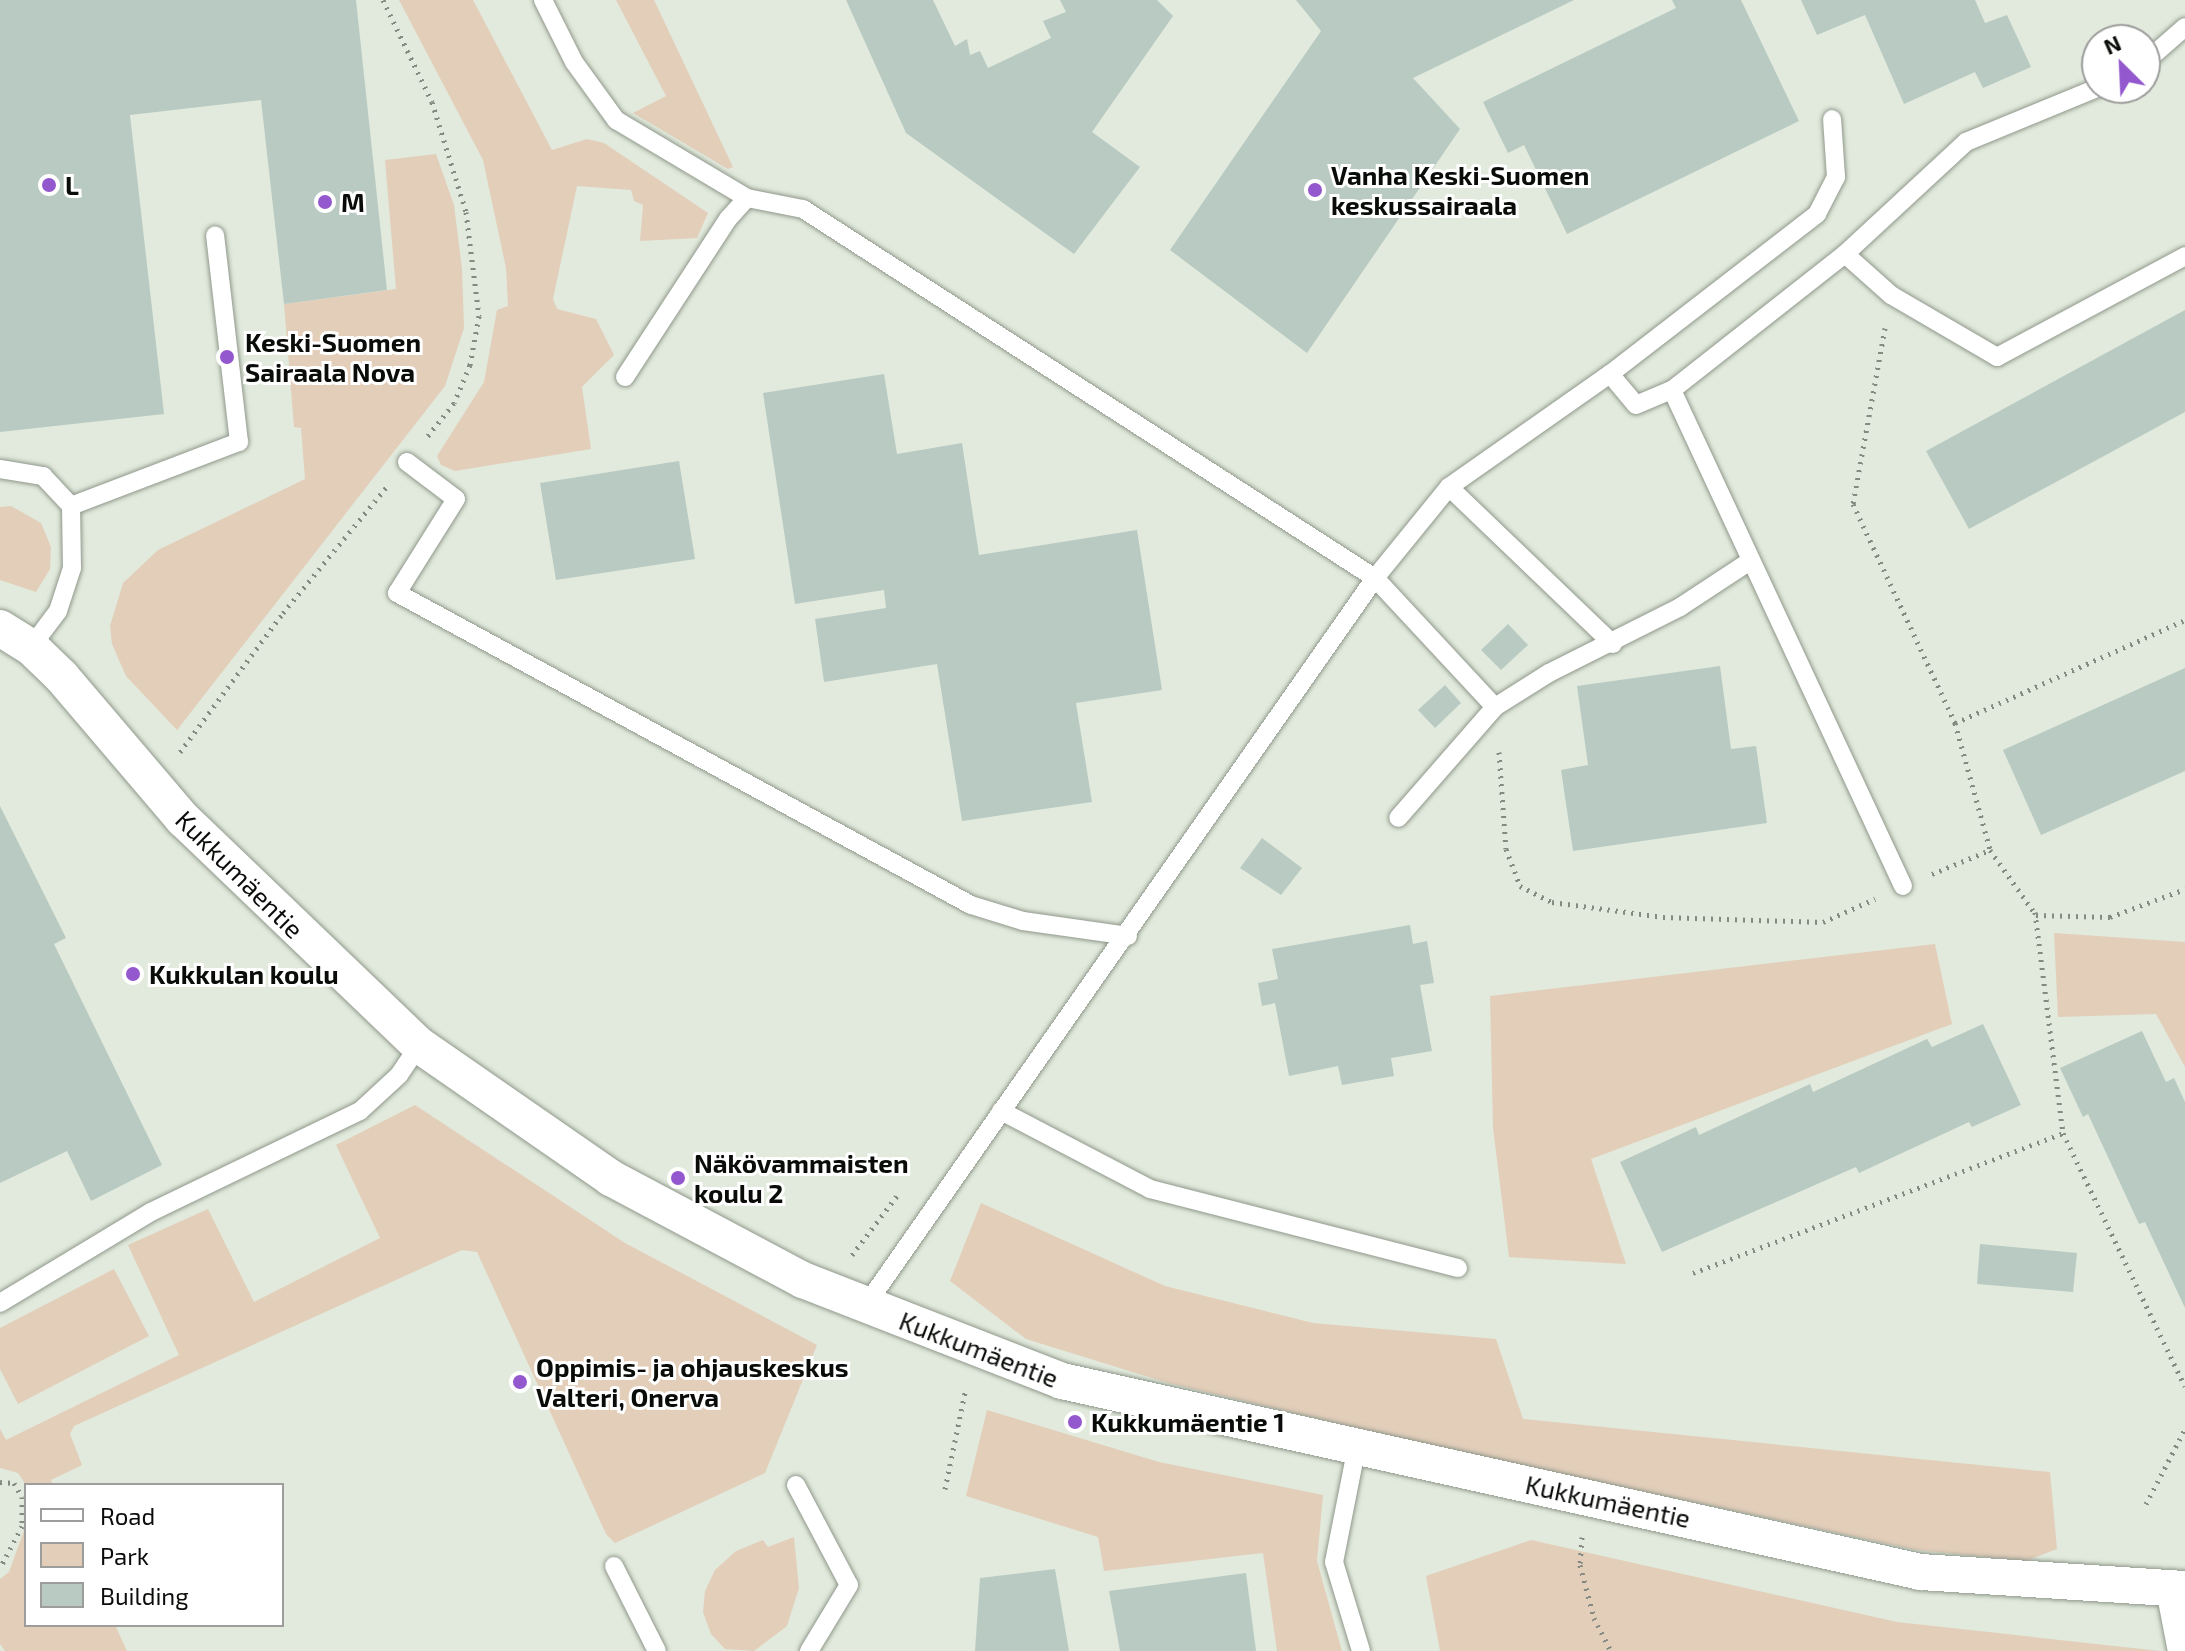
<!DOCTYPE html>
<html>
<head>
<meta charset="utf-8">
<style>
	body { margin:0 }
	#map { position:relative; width:2185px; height:1651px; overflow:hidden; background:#e1eadc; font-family:"Exo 2",sans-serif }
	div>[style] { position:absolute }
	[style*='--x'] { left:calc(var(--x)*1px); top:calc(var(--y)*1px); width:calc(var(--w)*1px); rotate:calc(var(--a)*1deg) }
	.green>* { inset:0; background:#e3ceba }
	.building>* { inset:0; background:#b9cac3 }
	.path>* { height:5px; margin-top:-2.5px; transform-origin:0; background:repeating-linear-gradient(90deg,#848a81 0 2px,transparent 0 8px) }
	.roads { filter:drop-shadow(0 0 2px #8f988b) drop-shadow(0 0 2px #8f988b) }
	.lane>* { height:18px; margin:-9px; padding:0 9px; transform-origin:9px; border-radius:9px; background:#fff }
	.street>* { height:36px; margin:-18px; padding:0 18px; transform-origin:18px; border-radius:18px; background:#fff }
	.dots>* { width:22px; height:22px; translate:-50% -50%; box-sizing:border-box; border:4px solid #fff; border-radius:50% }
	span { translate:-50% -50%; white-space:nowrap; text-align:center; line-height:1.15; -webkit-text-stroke:6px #fff; paint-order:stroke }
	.poi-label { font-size:26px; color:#090c08; font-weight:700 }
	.left { translate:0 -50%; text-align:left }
	.street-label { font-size:26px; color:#090c08 }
	.legend { position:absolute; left:24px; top:1483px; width:260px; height:144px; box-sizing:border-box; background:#fff; border:2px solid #9d9e9c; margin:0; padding:10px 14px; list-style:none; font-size:24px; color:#090c08 }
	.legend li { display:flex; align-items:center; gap:16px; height:40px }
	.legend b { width:40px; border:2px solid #9d9e9c }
	.north { position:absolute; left:2081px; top:24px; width:80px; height:80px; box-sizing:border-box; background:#fff; border:2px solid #9d9e9c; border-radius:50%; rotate:336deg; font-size:22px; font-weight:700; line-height:32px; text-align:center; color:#090c08 }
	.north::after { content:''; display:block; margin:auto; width:28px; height:36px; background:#9357ce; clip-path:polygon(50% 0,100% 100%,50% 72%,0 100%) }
</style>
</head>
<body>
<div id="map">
	<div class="green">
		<div style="clip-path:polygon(399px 0,473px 0,552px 150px,587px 139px,604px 143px,708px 213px,697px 238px,640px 241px,643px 205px,634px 201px,631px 190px,577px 186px,553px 299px,557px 309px,596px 319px,614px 355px,582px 387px,591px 449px,455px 471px,441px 465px,437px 456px,484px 382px,497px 310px,508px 306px,506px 268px,483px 160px)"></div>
		<div style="clip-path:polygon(616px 0,654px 0,733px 167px,728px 169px,633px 113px,666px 96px)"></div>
		<div style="clip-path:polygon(436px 154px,454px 205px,462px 269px,464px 328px,445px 386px,177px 730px,126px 676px,112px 644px,110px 626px,123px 583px,158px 550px,305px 479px,301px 428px,294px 427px,284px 304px,396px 289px,385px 160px)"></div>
		<div style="clip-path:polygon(11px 506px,41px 523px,51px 547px,50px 569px,36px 592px,0 580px,0 507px)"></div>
		<div style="clip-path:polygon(2054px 933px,2185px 942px,2185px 1067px,2156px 1014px,2058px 1017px)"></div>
		<div style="clip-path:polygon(1935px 944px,1952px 1024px,1591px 1159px,1626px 1264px,1509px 1257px,1493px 1128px,1490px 996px)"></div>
		<div style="clip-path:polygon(415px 1105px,625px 1243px,817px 1345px,765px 1473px,615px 1543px,606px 1534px,477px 1252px,462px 1250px,74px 1426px,70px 1434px,82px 1465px,51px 1480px,53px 1485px,26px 1485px,18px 1473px,0 1468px,0 1429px,6px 1440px,179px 1355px,128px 1245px,208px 1209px,254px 1302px,380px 1238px,336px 1145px)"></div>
		<div style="clip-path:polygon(981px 1203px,1165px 1286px,1313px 1323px,1496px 1339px,1523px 1419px,2050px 1472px,2057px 1549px,2025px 1561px,1916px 1550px,1459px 1452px,1168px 1383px,1026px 1339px,950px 1281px)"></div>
		<div style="clip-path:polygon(114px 1269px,149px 1336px,18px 1404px,0 1369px,0 1328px)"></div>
		<div style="clip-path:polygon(987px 1410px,1159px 1462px,1323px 1495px,1317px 1561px,1342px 1651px,1277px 1651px,1263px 1553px,1104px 1571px,1098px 1537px,966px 1496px)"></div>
		<div style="clip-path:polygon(26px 1525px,26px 1625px,115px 1625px,127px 1651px,5px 1651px,0 1644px,0 1579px,9px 1572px)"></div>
		<div style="clip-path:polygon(794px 1537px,799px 1588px,787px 1626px,754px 1651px,725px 1649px,711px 1634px,703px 1612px,705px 1591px,715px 1570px,736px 1551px,763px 1540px,768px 1547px)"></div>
		<div style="clip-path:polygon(1531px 1540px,1897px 1622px,2160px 1651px,1440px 1651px,1426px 1576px)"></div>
	</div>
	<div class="building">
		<div style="clip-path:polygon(0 0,356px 0,387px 290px,284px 304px,261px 100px,130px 115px,164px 414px,0 432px)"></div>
		<div style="clip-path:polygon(846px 0,933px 0,955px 46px,967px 39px,970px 55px,980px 51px,988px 68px,1051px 38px,1043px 21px,1066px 12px,1060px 0,1157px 0,1173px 16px,1092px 132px,1140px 167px,1074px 254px,906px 133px)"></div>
		<div style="clip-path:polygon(1296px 0,1574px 0,1413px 78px,1460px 129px,1307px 353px,1170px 250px,1321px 31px)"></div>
		<div style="clip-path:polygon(1672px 0,1741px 0,1799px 121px,1567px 234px,1524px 145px,1508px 153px,1483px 102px,1676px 8px)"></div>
		<div style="clip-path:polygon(1801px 0,1975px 0,1985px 23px,2007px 15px,2031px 67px,1983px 88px,1975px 72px,1904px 104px,1865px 15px,1817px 35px)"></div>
		<div style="clip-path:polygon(2185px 310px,2185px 412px,1969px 529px,1926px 451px)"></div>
		<div style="clip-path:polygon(884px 374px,897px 454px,962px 443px,979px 555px,1137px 530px,1162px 690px,1076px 703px,1092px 802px,962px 821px,937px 664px,824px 682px,815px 619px,886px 608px,884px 590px,795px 604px,763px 393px)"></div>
		<div style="clip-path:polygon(679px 461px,695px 559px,556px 580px,540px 483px)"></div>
		<div style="clip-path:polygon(1508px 624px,1528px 645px,1501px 670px,1481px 650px)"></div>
		<div style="clip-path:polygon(1720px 666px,1731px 749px,1756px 746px,1767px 823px,1573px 851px,1561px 770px,1588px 765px,1577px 686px)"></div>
		<div style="clip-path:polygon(2185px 668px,2185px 771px,2041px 835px,2003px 750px)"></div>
		<div style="clip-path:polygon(1445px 685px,1461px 703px,1435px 728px,1418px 710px)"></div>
		<div style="clip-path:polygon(0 806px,66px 938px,54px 944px,162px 1165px,91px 1201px,67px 1151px,0 1183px)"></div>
		<div style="clip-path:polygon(1262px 838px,1302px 868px,1281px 895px,1240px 868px)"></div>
		<div style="clip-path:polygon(1410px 925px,1413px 944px,1427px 941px,1434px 983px,1420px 985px,1432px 1051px,1391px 1058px,1394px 1076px,1342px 1085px,1338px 1066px,1289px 1076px,1275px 1003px,1262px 1006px,1258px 983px,1278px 979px,1272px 949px)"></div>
		<div style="clip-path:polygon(1983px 1024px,2021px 1105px,1972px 1127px,1969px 1122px,1859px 1173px,1856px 1167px,1662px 1252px,1620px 1162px,1696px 1127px,1699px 1135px,1810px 1084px,1813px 1092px,1927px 1039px,1932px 1047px)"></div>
		<div style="clip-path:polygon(2142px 1031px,2166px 1082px,2174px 1078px,2185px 1102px,2185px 1308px,2145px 1222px,2139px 1224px,2088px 1114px,2083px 1117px,2060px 1068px)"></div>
		<div style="clip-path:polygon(1980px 1244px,2077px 1253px,2073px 1292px,1977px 1284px)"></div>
		<div style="clip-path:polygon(1055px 1569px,1069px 1651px,975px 1651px,980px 1578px)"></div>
		<div style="clip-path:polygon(1246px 1573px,1256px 1651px,1120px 1651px,1109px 1591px)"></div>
	</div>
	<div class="path">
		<div style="--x:383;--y:0;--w:113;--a:64.3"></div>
		<div style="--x:432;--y:102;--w:115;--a:72.8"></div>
		<div style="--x:466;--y:212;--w:105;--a:82.9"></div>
		<div style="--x:479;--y:316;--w:50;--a:100.4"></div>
		<div style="--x:470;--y:365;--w:41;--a:112.8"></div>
		<div style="--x:454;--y:403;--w:43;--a:128.5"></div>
		<div style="--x:1885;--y:328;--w:179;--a:100.3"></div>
		<div style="--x:1853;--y:504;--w:242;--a:65"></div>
		<div style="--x:1955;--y:723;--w:252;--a:-24.1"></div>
		<div style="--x:1955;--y:723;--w:135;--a:74.5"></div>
		<div style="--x:180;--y:752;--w:173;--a:-53.5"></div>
		<div style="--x:283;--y:613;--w:166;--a:-50.6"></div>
		<div style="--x:1499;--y:752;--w:97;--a:85.9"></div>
		<div style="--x:1506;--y:849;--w:40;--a:69"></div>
		<div style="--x:1520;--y:886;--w:36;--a:27"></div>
		<div style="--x:1552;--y:902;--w:112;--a:7.7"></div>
		<div style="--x:1663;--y:917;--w:160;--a:1.8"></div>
		<div style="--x:1823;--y:922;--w:57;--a:-23.9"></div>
		<div style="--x:1932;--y:874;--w:63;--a:-22.5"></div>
		<div style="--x:1990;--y:850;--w:80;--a:54.7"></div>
		<div style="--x:2036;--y:915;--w:74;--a:1.5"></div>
		<div style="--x:2110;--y:917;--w:80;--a:-20.5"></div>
		<div style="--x:2035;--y:912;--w:223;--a:82.8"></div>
		<div style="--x:2063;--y:1133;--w:281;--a:64.3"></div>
		<div style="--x:852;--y:1255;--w:78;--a:-52.8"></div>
		<div style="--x:1693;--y:1273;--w:396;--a:-20.7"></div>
		<div style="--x:0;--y:1482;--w:14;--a:4"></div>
		<div style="--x:14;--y:1483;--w:16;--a:60"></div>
		<div style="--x:22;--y:1497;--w:29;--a:90"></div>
		<div style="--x:22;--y:1526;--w:47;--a:117.6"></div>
		<div style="--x:945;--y:1489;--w:103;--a:-78.3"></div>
		<div style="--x:2146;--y:1504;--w:85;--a:-62.5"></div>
		<div style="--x:1582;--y:1537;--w:28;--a:94"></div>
		<div style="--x:1580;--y:1565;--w:55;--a:75.2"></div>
		<div style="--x:1594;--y:1618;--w:37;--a:63"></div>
	</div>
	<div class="roads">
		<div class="lane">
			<div style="--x:543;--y:0;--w:69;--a:63.4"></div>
			<div style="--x:574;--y:62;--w:72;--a:54.1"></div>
			<div style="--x:616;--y:120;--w:152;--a:30.8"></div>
			<div style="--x:747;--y:198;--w:57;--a:11.1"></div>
			<div style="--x:803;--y:209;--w:681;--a:32.83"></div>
			<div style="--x:1375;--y:578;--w:176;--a:47.1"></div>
			<div style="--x:1495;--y:707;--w:147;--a:131.1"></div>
			<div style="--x:2145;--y:62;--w:53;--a:-41.2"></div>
			<div style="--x:1845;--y:254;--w:62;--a:41.7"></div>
			<div style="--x:1891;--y:295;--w:123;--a:30.3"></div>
			<div style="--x:1997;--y:357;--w:213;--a:-28.2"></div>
			<div style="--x:1610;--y:374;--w:40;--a:50"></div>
			<div style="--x:1636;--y:405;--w:39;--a:-23"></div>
			<div style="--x:1672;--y:390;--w:547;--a:65.03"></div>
			<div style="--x:625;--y:377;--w:189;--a:-56.9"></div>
			<div style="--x:728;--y:219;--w:28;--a:-48"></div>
			<div style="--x:1672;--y:390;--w:220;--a:-38.2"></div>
			<div style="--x:1845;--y:254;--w:165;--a:-42.8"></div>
			<div style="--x:1966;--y:142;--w:142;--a:-22.4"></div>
			<div style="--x:407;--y:462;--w:61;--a:37.1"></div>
			<div style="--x:456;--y:499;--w:111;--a:122.1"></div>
			<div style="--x:397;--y:593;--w:653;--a:28.53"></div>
			<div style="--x:971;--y:905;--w:54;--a:17.1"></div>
			<div style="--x:1023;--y:921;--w:106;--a:8.1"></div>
			<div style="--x:0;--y:469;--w:44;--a:9.2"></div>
			<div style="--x:43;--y:476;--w:41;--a:47"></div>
			<div style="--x:71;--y:506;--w:62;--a:89.1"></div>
			<div style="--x:72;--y:568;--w:45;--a:108"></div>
			<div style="--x:58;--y:611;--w:45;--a:126.9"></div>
			<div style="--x:1449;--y:487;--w:227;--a:43.8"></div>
			<div style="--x:71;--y:506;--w:180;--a:-20.9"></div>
			<div style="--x:239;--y:442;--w:208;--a:-96.6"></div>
			<div style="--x:1495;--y:707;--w:64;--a:-32.2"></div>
			<div style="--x:1549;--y:673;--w:147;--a:-26.7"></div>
			<div style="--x:1680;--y:607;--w:84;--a:-33.3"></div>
			<div style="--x:1001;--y:1111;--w:168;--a:27.6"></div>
			<div style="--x:1150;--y:1189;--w:318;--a:14.4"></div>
			<div style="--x:0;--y:1303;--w:176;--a:-31.1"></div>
			<div style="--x:151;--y:1212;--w:232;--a:-25.8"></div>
			<div style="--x:360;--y:1111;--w:53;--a:-42.7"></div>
			<div style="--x:399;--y:1075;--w:36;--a:-56"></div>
			<div style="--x:866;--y:1305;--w:887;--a:-55"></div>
			<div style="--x:1375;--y:578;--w:117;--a:-50.9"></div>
			<div style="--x:1449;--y:487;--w:197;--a:-35.1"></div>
			<div style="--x:1610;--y:374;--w:262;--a:-37.7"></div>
			<div style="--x:1817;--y:214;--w:42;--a:-62.8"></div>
			<div style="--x:1836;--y:177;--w:58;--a:-93.9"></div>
			<div style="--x:1357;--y:1446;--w:118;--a:101.2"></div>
			<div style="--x:1334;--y:1562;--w:93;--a:73.1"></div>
			<div style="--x:796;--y:1485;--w:113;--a:62.1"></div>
			<div style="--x:849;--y:1585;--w:77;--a:121.2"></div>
			<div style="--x:614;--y:1566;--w:95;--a:63.2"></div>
		</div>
		<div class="street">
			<div style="--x:0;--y:628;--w:36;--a:32"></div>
			<div style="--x:31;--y:647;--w:43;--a:44.1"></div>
			<div style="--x:62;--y:677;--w:187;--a:49.6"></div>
			<div style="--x:183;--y:819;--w:327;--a:43.8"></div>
			<div style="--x:419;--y:1045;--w:234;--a:34.7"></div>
			<div style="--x:611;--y:1178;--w:217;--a:28"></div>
			<div style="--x:803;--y:1280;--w:278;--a:21.3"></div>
			<div style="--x:1062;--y:1381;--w:880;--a:12.54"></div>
			<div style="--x:1921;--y:1572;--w:265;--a:3.7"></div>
			<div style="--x:2174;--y:1589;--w:58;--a:79.1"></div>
		</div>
	</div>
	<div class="dots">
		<div style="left:49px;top:185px;background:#9357ce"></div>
		<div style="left:1315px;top:190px;background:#9357ce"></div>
		<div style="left:325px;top:202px;background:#9357ce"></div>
		<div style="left:227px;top:357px;background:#9357ce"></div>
		<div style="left:133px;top:974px;background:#9357ce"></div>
		<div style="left:678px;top:1178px;background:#9357ce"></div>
		<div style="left:520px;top:1382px;background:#9357ce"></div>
		<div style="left:1075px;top:1422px;background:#9357ce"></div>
	</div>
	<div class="poi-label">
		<span class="left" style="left:1331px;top:190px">Vanha Keski-Suomen<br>keskussairaala</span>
		<span class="left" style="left:65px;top:185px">L</span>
		<span class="left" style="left:341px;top:202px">M</span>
		<span class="left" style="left:245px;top:357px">Keski-Suomen<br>Sairaala Nova</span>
		<span class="left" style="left:149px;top:974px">Kukkulan koulu</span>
		<span class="left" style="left:694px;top:1178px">Näkövammaisten<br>koulu 2</span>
		<span class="left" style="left:536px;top:1382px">Oppimis- ja ohjauskeskus<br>Valteri, Onerva</span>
		<span class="left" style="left:1091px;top:1422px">Kukkumäentie 1</span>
	</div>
	<div class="street-label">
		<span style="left:240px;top:874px;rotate:45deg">Kukkumäentie</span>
		<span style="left:979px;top:1349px;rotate:21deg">Kukkumäentie</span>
		<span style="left:1608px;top:1501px;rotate:12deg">Kukkumäentie</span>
	</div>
	<ul class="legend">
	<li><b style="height:10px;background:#fff"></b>Road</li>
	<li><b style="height:22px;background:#e3ceba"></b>Park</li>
	<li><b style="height:22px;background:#b9cac3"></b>Building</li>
	</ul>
	<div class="north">N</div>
</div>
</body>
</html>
